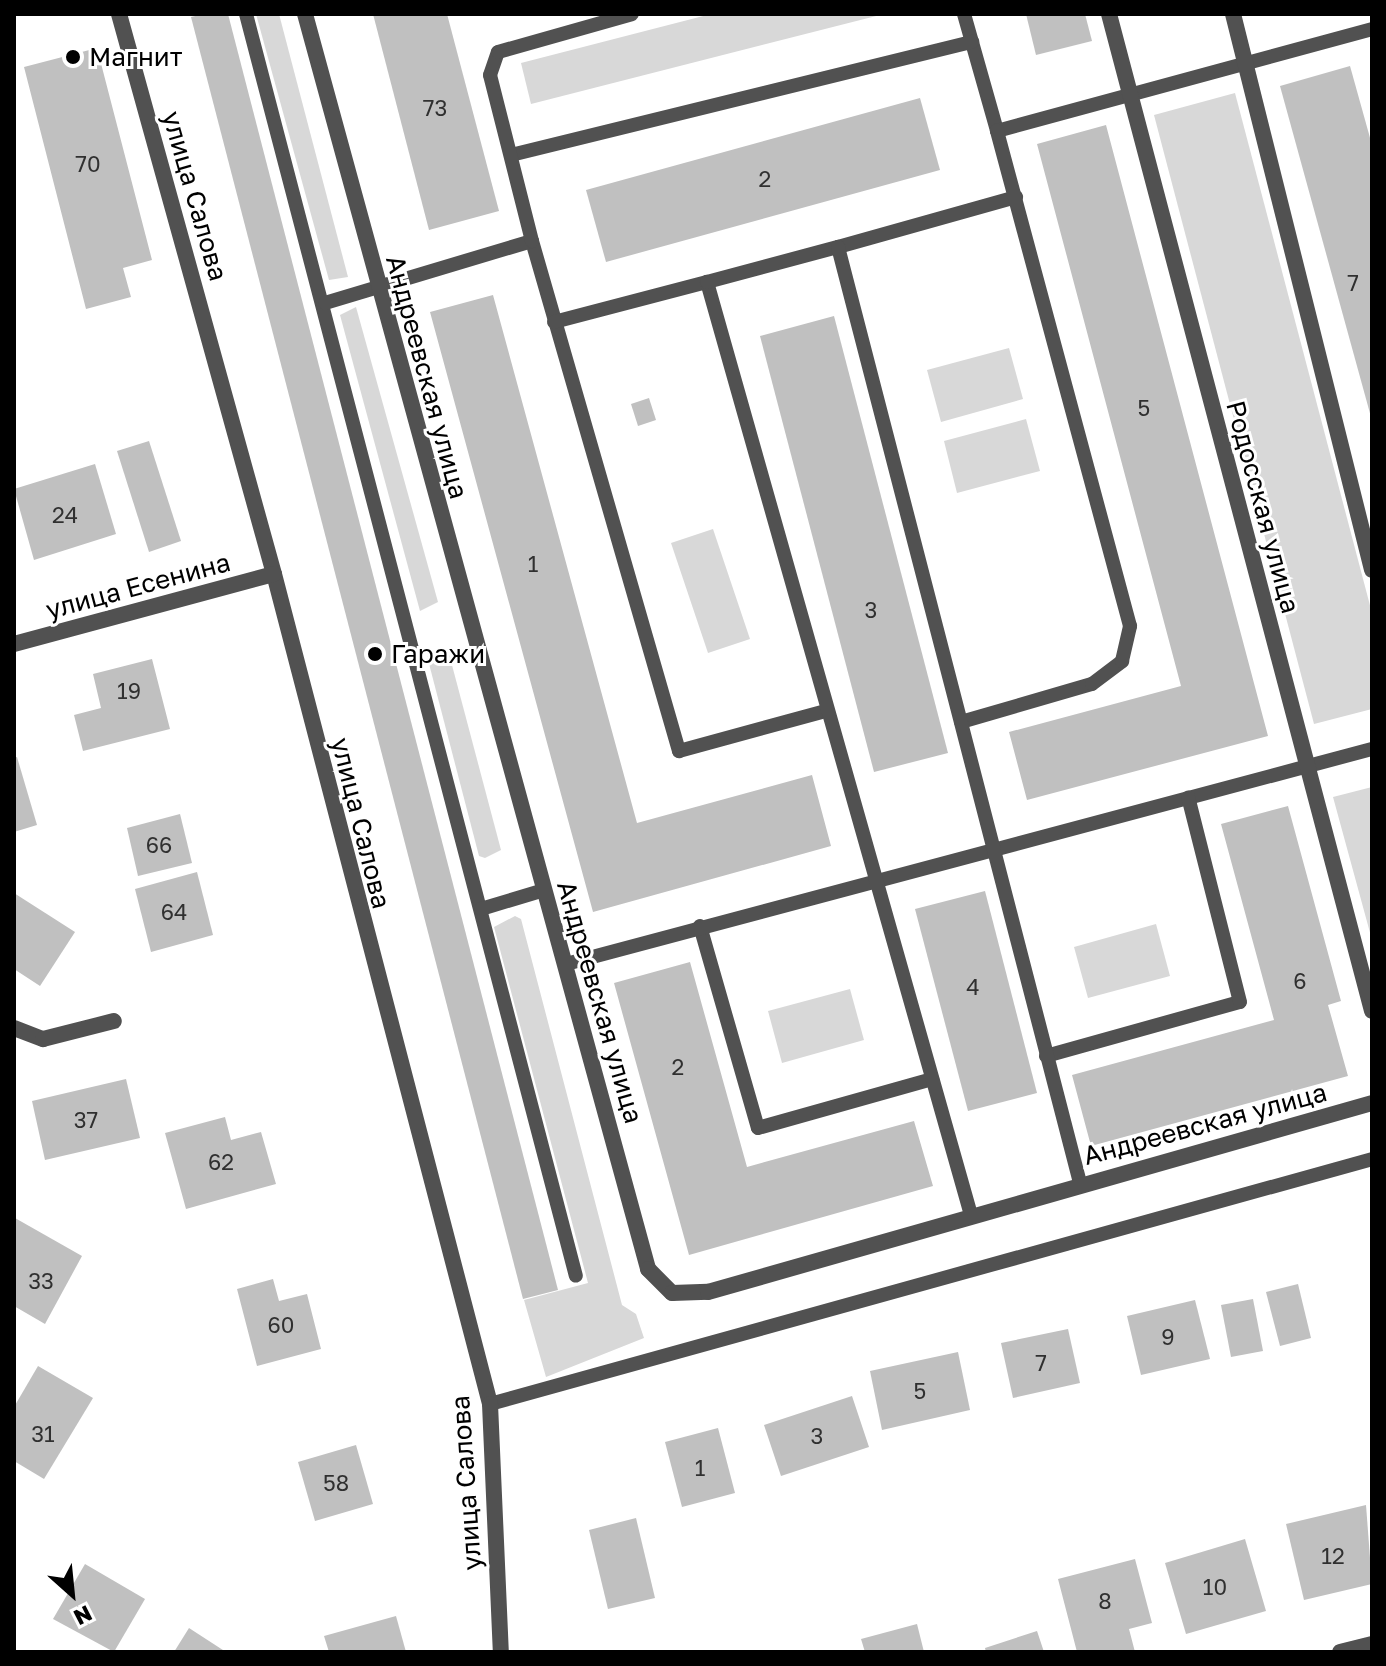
<!DOCTYPE html>
<html>
<head>
<meta charset="utf-8">
<style>
	body { margin:0 }
	#map { position:relative; width:1386px; height:1666px; overflow:hidden; background:#fff; font-family:"Golos Text",sans-serif }
	div>[style] { position:absolute }
	[style*='--x'] { left:calc(var(--x)*1px); top:calc(var(--y)*1px); width:calc(var(--w)*1px); rotate:calc(var(--a)*1deg) }
	.green>* { inset:0; background:#d8d8d8 }
	.building>* { inset:0; background:#c0c0c0 }
	.lane>* { height:14px; margin:-7px; padding:0 7px; transform-origin:7px; border-radius:7px; background:#515151 }
	.street>* { height:16px; margin:-8px; padding:0 8px; transform-origin:8px; border-radius:8px; background:#515151 }
	.dots>* { width:22px; height:22px; translate:-50% -50%; box-sizing:border-box; border:4px solid #fff; border-radius:50% }
	span { translate:-50% -50%; white-space:nowrap; text-align:center; line-height:1.15; -webkit-text-stroke:6px #fff; paint-order:stroke }
	.number-label { font-size:22px; color:#303030 }
	.number-label span { -webkit-text-stroke-width:0 }
	.poi-label { font-size:26px; color:#000 }
	.left { translate:0 -50%; text-align:left }
	.street-label { font-size:26px; color:#000 }
	.frame { position:absolute; inset:0; border:16px solid #000; pointer-events:none }
	.north { position:absolute; left:32px; top:1554px; width:80px; height:80px; -webkit-text-stroke:6px #fff; paint-order:stroke; rotate:153deg; font-size:22px; font-weight:700; line-height:32px; text-align:center; color:#000 }
	.north::after { content:''; display:block; margin:auto; width:28px; height:36px; background:#000; clip-path:polygon(50% 0,100% 100%,50% 72%,0 100%) }
</style>
</head>
<body>
<div id="map">
	<div class="green">
		<div style="clip-path:polygon(256px 14px,279px 14px,348px 277px,329px 280px)"></div>
		<div style="clip-path:polygon(711px 14px,884px 14px,531px 104px,521px 63px)"></div>
		<div style="clip-path:polygon(1235px 93px,1372px 613px,1372px 709px,1314px 724px,1154px 115px)"></div>
		<div style="clip-path:polygon(356px 307px,438px 602px,420px 611px,340px 315px)"></div>
		<div style="clip-path:polygon(1009px 348px,1023px 399px,941px 422px,927px 370px)"></div>
		<div style="clip-path:polygon(1026px 419px,1040px 471px,957px 493px,944px 441px)"></div>
		<div style="clip-path:polygon(713px 529px,750px 639px,708px 653px,671px 543px)"></div>
		<div style="clip-path:polygon(448px 650px,501px 850px,485px 858px,479px 856px,427px 656px)"></div>
		<div style="clip-path:polygon(1372px 787px,1372px 940px,1333px 797px)"></div>
		<div style="clip-path:polygon(515px 916px,521px 919px,622px 1305px,636px 1314px,644px 1338px,546px 1377px,524px 1300px,588px 1283px,494px 927px)"></div>
		<div style="clip-path:polygon(1156px 924px,1170px 976px,1088px 998px,1074px 947px)"></div>
		<div style="clip-path:polygon(850px 989px,864px 1040px,782px 1063px,768px 1011px)"></div>
	</div>
	<div class="building">
		<div style="clip-path:polygon(204px 14px,228px 14px,558px 1290px,523px 1299px,191px 17px)"></div>
		<div style="clip-path:polygon(373px 14px,447px 14px,499px 211px,429px 230px)"></div>
		<div style="clip-path:polygon(1026px 14px,1085px 14px,1092px 41px,1036px 55px)"></div>
		<div style="clip-path:polygon(97px 48px,152px 260px,123px 268px,131px 297px,86px 309px,24px 67px)"></div>
		<div style="clip-path:polygon(1350px 66px,1372px 145px,1371px 417px,1280px 86px)"></div>
		<div style="clip-path:polygon(920px 98px,940px 170px,606px 262px,586px 190px)"></div>
		<div style="clip-path:polygon(1106px 125px,1268px 736px,1027px 800px,1009px 732px,1181px 686px,1037px 144px)"></div>
		<div style="clip-path:polygon(493px 295px,637px 823px,812px 775px,831px 846px,593px 912px,430px 312px)"></div>
		<div style="clip-path:polygon(834px 316px,948px 753px,874px 772px,760px 336px)"></div>
		<div style="clip-path:polygon(649px 398px,656px 420px,638px 426px,631px 404px)"></div>
		<div style="clip-path:polygon(149px 441px,181px 541px,149px 552px,117px 451px)"></div>
		<div style="clip-path:polygon(95px 464px,116px 534px,34px 560px,14px 489px)"></div>
		<div style="clip-path:polygon(152px 659px,170px 729px,83px 751px,74px 715px,101px 708px,93px 674px)"></div>
		<div style="clip-path:polygon(17px 757px,37px 825px,14px 832px,14px 758px)"></div>
		<div style="clip-path:polygon(1288px 806px,1341px 1001px,1328px 1005px,1348px 1076px,1091px 1146px,1072px 1075px,1274px 1020px,1221px 824px)"></div>
		<div style="clip-path:polygon(180px 814px,192px 863px,138px 876px,127px 828px)"></div>
		<div style="clip-path:polygon(197px 872px,213px 935px,151px 952px,135px 889px)"></div>
		<div style="clip-path:polygon(985px 891px,1037px 1093px,968px 1111px,915px 909px)"></div>
		<div style="clip-path:polygon(14px 893px,75px 932px,40px 986px,14px 969px)"></div>
		<div style="clip-path:polygon(690px 962px,747px 1167px,914px 1121px,933px 1186px,689px 1255px,614px 983px)"></div>
		<div style="clip-path:polygon(126px 1079px,140px 1138px,45px 1160px,32px 1101px)"></div>
		<div style="clip-path:polygon(225px 1117px,231px 1140px,261px 1132px,276px 1184px,186px 1209px,165px 1133px)"></div>
		<div style="clip-path:polygon(15px 1218px,82px 1256px,45px 1324px,14px 1306px)"></div>
		<div style="clip-path:polygon(273px 1279px,279px 1301px,307px 1294px,321px 1349px,257px 1366px,237px 1289px)"></div>
		<div style="clip-path:polygon(1298px 1284px,1311px 1338px,1280px 1346px,1266px 1292px)"></div>
		<div style="clip-path:polygon(1253px 1299px,1263px 1351px,1231px 1357px,1221px 1305px)"></div>
		<div style="clip-path:polygon(1195px 1300px,1210px 1359px,1141px 1375px,1127px 1316px)"></div>
		<div style="clip-path:polygon(1068px 1329px,1080px 1383px,1013px 1398px,1001px 1343px)"></div>
		<div style="clip-path:polygon(958px 1352px,970px 1410px,882px 1430px,870px 1371px)"></div>
		<div style="clip-path:polygon(38px 1366px,93px 1398px,44px 1479px,14px 1461px,14px 1407px)"></div>
		<div style="clip-path:polygon(852px 1396px,869px 1447px,781px 1476px,764px 1425px)"></div>
		<div style="clip-path:polygon(718px 1428px,735px 1493px,682px 1507px,665px 1442px)"></div>
		<div style="clip-path:polygon(356px 1445px,373px 1504px,315px 1521px,298px 1462px)"></div>
		<div style="clip-path:polygon(1366px 1505px,1372px 1584px,1304px 1600px,1286px 1524px)"></div>
		<div style="clip-path:polygon(636px 1518px,655px 1598px,608px 1609px,589px 1530px)"></div>
		<div style="clip-path:polygon(1245px 1539px,1266px 1611px,1186px 1634px,1165px 1563px)"></div>
		<div style="clip-path:polygon(1135px 1559px,1152px 1623px,1129px 1629px,1135px 1652px,1077px 1652px,1058px 1579px)"></div>
		<div style="clip-path:polygon(85px 1564px,145px 1599px,114px 1652px,53px 1619px)"></div>
		<div style="clip-path:polygon(396px 1616px,406px 1652px,329px 1652px,324px 1636px)"></div>
		<div style="clip-path:polygon(917px 1624px,924px 1652px,865px 1652px,861px 1639px)"></div>
		<div style="clip-path:polygon(189px 1628px,226px 1652px,174px 1652px)"></div>
		<div style="clip-path:polygon(1037px 1631px,1044px 1652px,986px 1652px,985px 1648px)"></div>
	</div>
	<div class="lane">
		<div style="--x:246;--y:14;--w:1304;--a:75.35"></div>
		<div style="--x:964;--y:14;--w:122;--a:74.2"></div>
		<div style="--x:997;--y:131;--w:389;--a:-15.2"></div>
		<div style="--x:511;--y:155;--w:475;--a:-13.8"></div>
		<div style="--x:532;--y:241;--w:531;--a:73.92"></div>
		<div style="--x:679;--y:751;--w:151;--a:-15.3"></div>
		<div style="--x:838;--y:247;--w:185;--a:-15.7"></div>
		<div style="--x:325;--y:303;--w:216;--a:-16.7"></div>
		<div style="--x:532;--y:241;--w:171;--a:-104.2"></div>
		<div style="--x:490;--y:75;--w:24;--a:-71"></div>
		<div style="--x:498;--y:52;--w:139;--a:-15.8"></div>
		<div style="--x:554;--y:322;--w:158;--a:-14.7"></div>
		<div style="--x:961;--y:722;--w:136;--a:-16.2"></div>
		<div style="--x:1092;--y:684;--w:38;--a:-37"></div>
		<div style="--x:1122;--y:661;--w:36;--a:-77"></div>
		<div style="--x:1130;--y:626;--w:513;--a:-105.04"></div>
		<div style="--x:481;--y:909;--w:66;--a:-16.8"></div>
		<div style="--x:700;--y:926;--w:210;--a:74"></div>
		<div style="--x:758;--y:1128;--w:181;--a:-15.7"></div>
		<div style="--x:566;--y:964;--w:834;--a:-14.94"></div>
		<div style="--x:1046;--y:1056;--w:201;--a:-15.6"></div>
		<div style="--x:1240;--y:1002;--w:211;--a:-104.2"></div>
		<div style="--x:971;--y:1215;--w:970;--a:-105.8"></div>
		<div style="--x:707;--y:282;--w:136;--a:-15"></div>
		<div style="--x:838;--y:247;--w:967;--a:75.5"></div>
		<div style="--x:490;--y:1404;--w:915;--a:-15.52"></div>
	</div>
	<div class="street">
		<div style="--x:119;--y:14;--w:581;--a:74.53"></div>
		<div style="--x:274;--y:574;--w:858;--a:75.41"></div>
		<div style="--x:490;--y:1404;--w:248;--a:87.5"></div>
		<div style="--x:305;--y:14;--w:1301;--a:74.71"></div>
		<div style="--x:648;--y:1269;--w:34;--a:45"></div>
		<div style="--x:672;--y:1293;--w:36;--a:-2"></div>
		<div style="--x:708;--y:1292;--w:690;--a:-15.89"></div>
		<div style="--x:1109;--y:14;--w:1031;--a:75.22"></div>
		<div style="--x:1233;--y:14;--w:573;--a:75.96"></div>
		<div style="--x:14;--y:644;--w:269;--a:-15.1"></div>
		<div style="--x:14;--y:1028;--w:31;--a:21"></div>
		<div style="--x:43;--y:1039;--w:73;--a:-14.2"></div>
		<div style="--x:1340;--y:1652;--w:33;--a:-14"></div>
	</div>
	<div class="dots">
		<div style="left:73px;top:57px;background:#000"></div>
		<div style="left:375px;top:654px;background:#000"></div>
	</div>
	<div class="number-label">
		<span style="left:435px;top:108px">73</span>
		<span style="left:88px;top:164px">70</span>
		<span style="left:765px;top:179px">2</span>
		<span style="left:1353px;top:283px">7</span>
		<span style="left:1144px;top:408px">5</span>
		<span style="left:65px;top:515px">24</span>
		<span style="left:533px;top:564px">1</span>
		<span style="left:871px;top:610px">3</span>
		<span style="left:129px;top:691px">19</span>
		<span style="left:159px;top:845px">66</span>
		<span style="left:174px;top:912px">64</span>
		<span style="left:1300px;top:981px">6</span>
		<span style="left:973px;top:987px">4</span>
		<span style="left:678px;top:1067px">2</span>
		<span style="left:86px;top:1120px">37</span>
		<span style="left:221px;top:1162px">62</span>
		<span style="left:41px;top:1281px">33</span>
		<span style="left:281px;top:1325px">60</span>
		<span style="left:1168px;top:1337px">9</span>
		<span style="left:1041px;top:1363px">7</span>
		<span style="left:920px;top:1391px">5</span>
		<span style="left:43px;top:1434px">31</span>
		<span style="left:817px;top:1436px">3</span>
		<span style="left:700px;top:1468px">1</span>
		<span style="left:336px;top:1483px">58</span>
		<span style="left:1333px;top:1556px">12</span>
		<span style="left:1215px;top:1587px">10</span>
		<span style="left:1105px;top:1601px">8</span>
	</div>
	<div class="poi-label">
		<span class="left" style="left:89px;top:57px">Магнит</span>
		<span class="left" style="left:391px;top:654px">Гаражи</span>
	</div>
	<div class="street-label">
		<span style="left:195px;top:196px;rotate:74deg">улица Салова</span>
		<span style="left:427px;top:377px;rotate:75deg">Андреевская улица</span>
		<span style="left:1263px;top:507px;rotate:75deg">Родосская улица</span>
		<span style="left:138px;top:586px;rotate:-15deg">улица Есенина</span>
		<span style="left:361px;top:823px;rotate:76deg">улица Салова</span>
		<span style="left:600px;top:1002px;rotate:74deg">Андреевская улица</span>
		<span style="left:1205px;top:1124px;rotate:-15deg">Андреевская улица</span>
		<span style="left:466px;top:1483px;rotate:-94deg">улица Салова</span>
	</div>
	<div class="frame"></div>
	<div class="north">N</div>
</div>
</body>
</html>
